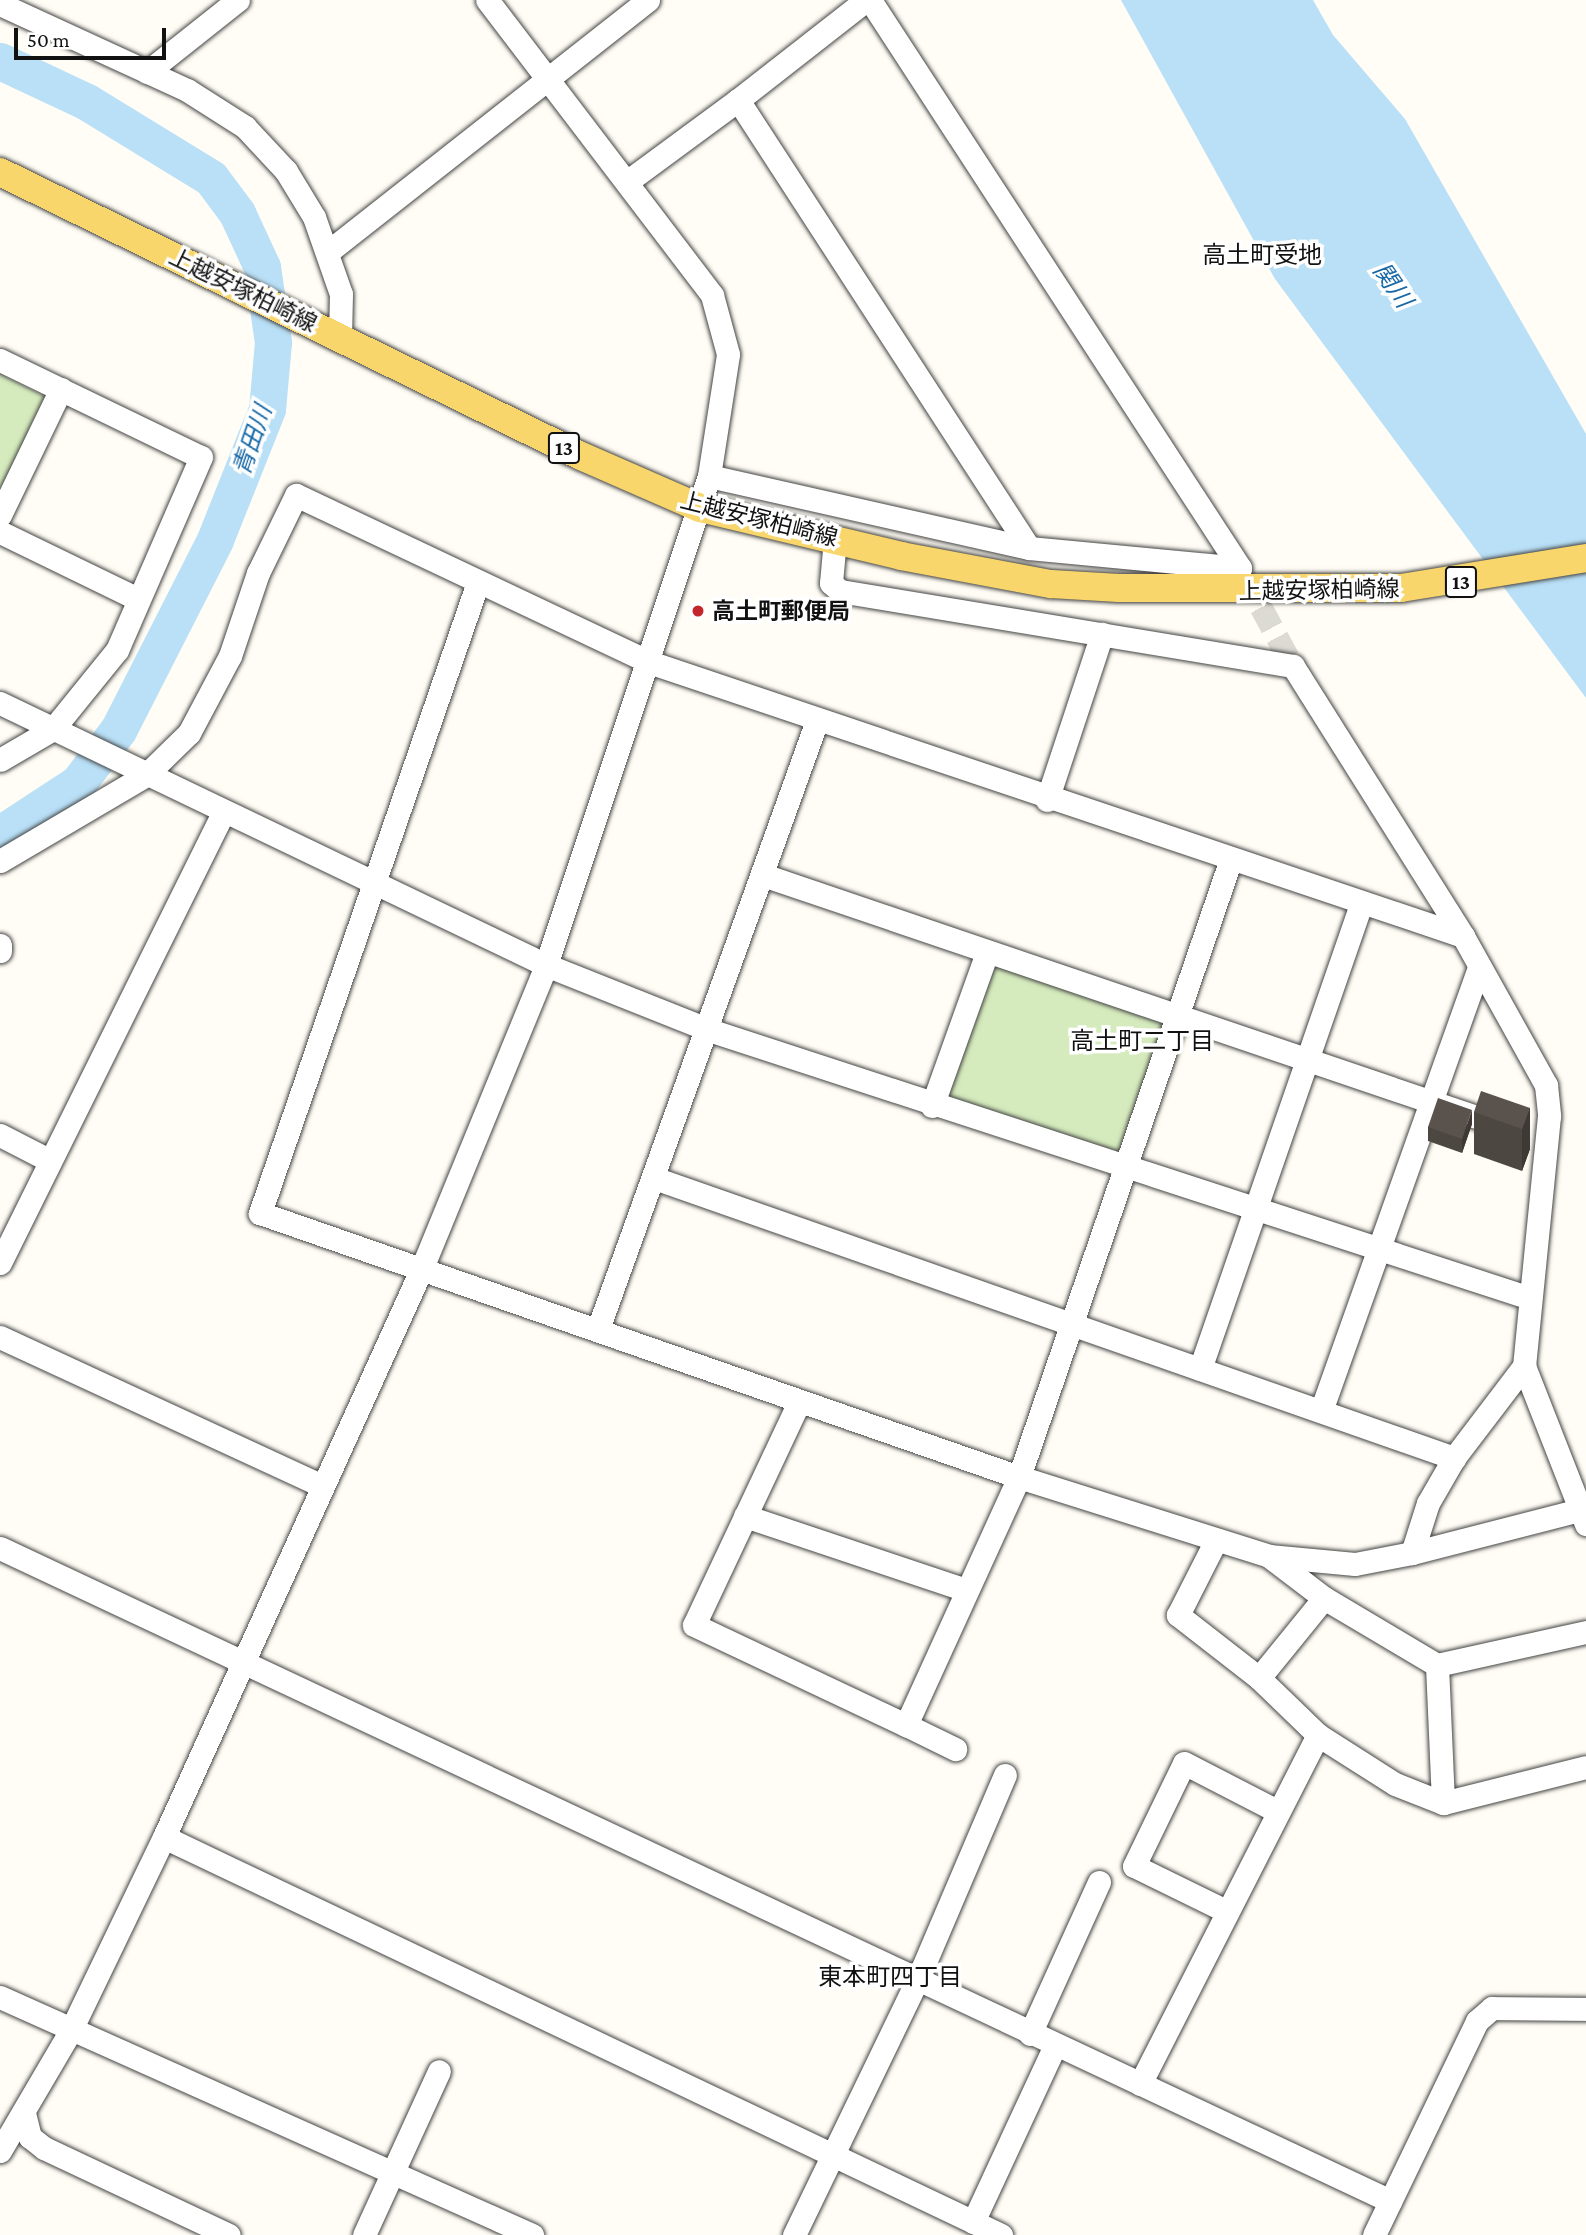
<!DOCTYPE html>
<html>
<head>
<meta charset="utf-8">
<style>
	body { margin:0 }
	#map { position:relative; width:1586px; height:2235px; overflow:hidden; background:#fffdf5; font-family:"Crimson Pro","Noto Sans JP",serif }
	div>[style] { position:absolute }
	[style*='--x'] { left:calc(var(--x)*1px); top:calc(var(--y)*1px); width:calc(var(--w)*1px); rotate:calc(var(--a)*1deg) }
	.green>* { inset:0; background:#d5ebbd }
	.water>* { inset:0; background:#b9e0f7 }
	.river>* { height:37px; margin:-18.5px; padding:0 18.5px; transform-origin:18.5px; border-radius:18.5px; background:#b9e0f7 }
	.minor-tunnel>* { height:23px; margin-top:-11.5px; transform-origin:0; background:repeating-linear-gradient(90deg,#dbdad3 0 23px,transparent 0 34px) }
	.roads { filter:drop-shadow(0 0 2px #444) drop-shadow(0 0 2px #444) }
	.minor>* { height:23px; margin:-11.5px; padding:0 11.5px; transform-origin:11.5px; border-radius:11.5px; background:#fff }
	.major>* { height:28px; margin:-14px; padding:0 14px; transform-origin:14px; border-radius:14px; background:#f9d66b }
	.wall>* { inset:0; background:#4d4742 }
	.shaded-wall>* { inset:0; background:#3f3936 }
	.building>* { inset:0; background:#5a524d }
	.dots>* { width:19px; height:19px; translate:-50% -50%; box-sizing:border-box; border:4px solid #fff; border-radius:50% }
	span { translate:-50% -50%; white-space:nowrap; text-align:center; line-height:1.15; -webkit-text-stroke:7px #fff; paint-order:stroke }
	.shield-label span { padding:2px 5px; background:#fff; border:2px solid; border-radius:5px; -webkit-text-stroke-width:0 }
	.shield-label { font-size:21px; color:#111; font-weight:700 }
	.street-label { font-size:23px; color:#111 }
	.poi-label { font-size:23px; color:#111; font-weight:700 }
	.left { translate:0 -50%; text-align:left }
	.neighbourhood-label { font-size:24px; color:#111 }
	.water-label { font-size:24px; color:#1768a6; font-style:italic }
	.scale { position:absolute; left:14px; top:28px; width:152px; height:32px; box-sizing:border-box; border:4px solid #111; border-top:0; padding-left:9px; font-size:21px; line-height:24px; white-space:nowrap; color:#111; -webkit-text-stroke:5px #fff; paint-order:stroke }
</style>
</head>
<body>
<div id="map">
	<div class="green">
		<div style="clip-path:polygon(0 374px,48px 398px,0 496px)"></div>
		<div style="clip-path:polygon(992px 963px,1166px 1022px,1120px 1162px,944px 1100px)"></div>
	</div>
	<div class="water">
		<div style="clip-path:polygon(1121px 0,1313px 0,1333px 35px,1405px 119px,1586px 434px,1586px 698px,1275px 279px)"></div>
	</div>
	<div class="river">
		<div style="--x:0;--y:61;--w:96;--a:25.2"></div>
		<div style="--x:87;--y:102;--w:145;--a:31.5"></div>
		<div style="--x:211;--y:178;--w:44;--a:53.4"></div>
		<div style="--x:237;--y:213;--w:60;--a:65.2"></div>
		<div style="--x:262;--y:267;--w:76;--a:81.7"></div>
		<div style="--x:273;--y:342;--w:67;--a:95.1"></div>
		<div style="--x:267;--y:409;--w:141;--a:111.7"></div>
		<div style="--x:215;--y:540;--w:213;--a:117"></div>
		<div style="--x:118;--y:730;--w:66;--a:127"></div>
		<div style="--x:78;--y:783;--w:93;--a:146.8"></div>
	</div>
	<div class="minor-tunnel">
		<div style="--x:1245;--y:577;--w:101;--a:61.7"></div>
	</div>
	<div class="roads">
		<div class="minor">
			<div style="--x:866;--y:0;--w:162;--a:142"></div>
			<div style="--x:738;--y:100;--w:534;--a:56.99"></div>
			<div style="--x:870;--y:0;--w:678;--a:56.92"></div>
			<div style="--x:0;--y:4;--w:206;--a:24.7"></div>
			<div style="--x:187;--y:90;--w:69;--a:32.5"></div>
			<div style="--x:245;--y:127;--w:60;--a:47"></div>
			<div style="--x:286;--y:171;--w:54;--a:58.7"></div>
			<div style="--x:314;--y:217;--w:82;--a:70.7"></div>
			<div style="--x:341;--y:294;--w:43;--a:91.3"></div>
			<div style="--x:147;--y:72;--w:116;--a:-38.4"></div>
			<div style="--x:628;--y:181;--w:137;--a:-36.4"></div>
			<div style="--x:329;--y:251;--w:406;--a:-38.2"></div>
			<div style="--x:0;--y:360;--w:223;--a:25.8"></div>
			<div style="--x:201;--y:457;--w:210;--a:113.5"></div>
			<div style="--x:117;--y:650;--w:102;--a:129"></div>
			<div style="--x:53;--y:729;--w:61;--a:149.7"></div>
			<div style="--x:709;--y:476;--w:328;--a:12.7"></div>
			<div style="--x:1029;--y:548;--w:212;--a:5.4"></div>
			<div style="--x:0;--y:515;--w:140;--a:-64.2"></div>
			<div style="--x:0;--y:532;--w:153;--a:25.9"></div>
			<div style="--x:835;--y:539;--w:44;--a:95.2"></div>
			<div style="--x:831;--y:583;--w:12;--a:42"></div>
			<div style="--x:840;--y:591;--w:459;--a:9.4"></div>
			<div style="--x:1293;--y:666;--w:319;--a:57.8"></div>
			<div style="--x:1463;--y:936;--w:171;--a:60.9"></div>
			<div style="--x:1546;--y:1085;--w:31;--a:84"></div>
			<div style="--x:1549;--y:1116;--w:251;--a:95.7"></div>
			<div style="--x:1524;--y:1366;--w:170;--a:68.6"></div>
			<div style="--x:478;--y:582;--w:668;--a:109.06"></div>
			<div style="--x:260;--y:1213;--w:804;--a:19.18"></div>
			<div style="--x:1019;--y:1477;--w:262;--a:17.5"></div>
			<div style="--x:1269;--y:1556;--w:86;--a:5.3"></div>
			<div style="--x:1355;--y:1564;--w:58;--a:-10.9"></div>
			<div style="--x:1412;--y:1553;--w:52;--a:-72.3"></div>
			<div style="--x:1428;--y:1503;--w:52;--a:-60"></div>
			<div style="--x:1454;--y:1458;--w:116;--a:-52.7"></div>
			<div style="--x:0;--y:703;--w:606;--a:25.63"></div>
			<div style="--x:546;--y:965;--w:175;--a:21.7"></div>
			<div style="--x:709;--y:1030;--w:860;--a:18.08"></div>
			<div style="--x:1047;--y:800;--w:175;--a:-71.7"></div>
			<div style="--x:0;--y:861;--w:169;--a:-30.5"></div>
			<div style="--x:146;--y:775;--w:60;--a:-44.3"></div>
			<div style="--x:189;--y:733;--w:87;--a:-62"></div>
			<div style="--x:230;--y:656;--w:88;--a:-71.4"></div>
			<div style="--x:258;--y:573;--w:87;--a:-64"></div>
			<div style="--x:296;--y:495;--w:391;--a:25.3"></div>
			<div style="--x:649;--y:662;--w:859;--a:18.6"></div>
			<div style="--x:763;--y:875;--w:781;--a:18.74"></div>
			<div style="--x:0;--y:945;--w:6;--a:90"></div>
			<div style="--x:932;--y:1106;--w:164;--a:-70.3"></div>
			<div style="--x:0;--y:1135;--w:53;--a:27.1"></div>
			<div style="--x:654;--y:1178;--w:848;--a:19.29"></div>
			<div style="--x:0;--y:1263;--w:502;--a:-63.64"></div>
			<div style="--x:598;--y:1329;--w:644;--a:-70.21"></div>
			<div style="--x:0;--y:1337;--w:353;--a:24.8"></div>
			<div style="--x:1200;--y:1369;--w:493;--a:-70.9"></div>
			<div style="--x:799;--y:1402;--w:246;--a:115.2"></div>
			<div style="--x:694;--y:1625;--w:234;--a:25.3"></div>
			<div style="--x:906;--y:1725;--w:273;--a:-65.5"></div>
			<div style="--x:1019;--y:1477;--w:653;--a:-71.07"></div>
			<div style="--x:1321;--y:1411;--w:470;--a:-70.4"></div>
			<div style="--x:745;--y:1516;--w:233;--a:18.5"></div>
			<div style="--x:0;--y:1548;--w:1536;--a:25.16"></div>
			<div style="--x:1412;--y:1553;--w:177;--a:-14.4"></div>
			<div style="--x:1269;--y:1556;--w:69;--a:37.4"></div>
			<div style="--x:1324;--y:1598;--w:131;--a:30.7"></div>
			<div style="--x:1437;--y:1665;--w:153;--a:-12.5"></div>
			<div style="--x:1437;--y:1665;--w:138;--a:87.5"></div>
			<div style="--x:1443;--y:1803;--w:147;--a:-14.1"></div>
			<div style="--x:1259;--y:1678;--w:103;--a:-50.9"></div>
			<div style="--x:906;--y:1725;--w:55;--a:26.1"></div>
			<div style="--x:1318;--y:1735;--w:91;--a:32.5"></div>
			<div style="--x:1395;--y:1784;--w:52;--a:21.6"></div>
			<div style="--x:164;--y:1837;--w:927;--a:25.43"></div>
			<div style="--x:1224;--y:1910;--w:100;--a:-153.9"></div>
			<div style="--x:1134;--y:1866;--w:114;--a:-64.1"></div>
			<div style="--x:1184;--y:1763;--w:102;--a:27.3"></div>
			<div style="--x:0;--y:1997;--w:583;--a:24.1"></div>
			<div style="--x:1030;--y:2034;--w:167;--a:-65.6"></div>
			<div style="--x:1140;--y:2084;--w:392;--a:-63"></div>
			<div style="--x:1318;--y:1735;--w:82;--a:-136"></div>
			<div style="--x:1259;--y:1678;--w:103;--a:-142.1"></div>
			<div style="--x:1178;--y:1615;--w:84;--a:-63.1"></div>
			<div style="--x:24;--y:2113;--w:25;--a:76"></div>
			<div style="--x:30;--y:2137;--w:18;--a:38"></div>
			<div style="--x:44;--y:2148;--w:204;--a:25.2"></div>
			<div style="--x:0;--y:2151;--w:140;--a:-59.6"></div>
			<div style="--x:71;--y:2030;--w:214;--a:-64.3"></div>
			<div style="--x:164;--y:1837;--w:625;--a:-65.61"></div>
			<div style="--x:422;--y:1268;--w:327;--a:-67.7"></div>
			<div style="--x:546;--y:965;--w:515;--a:-71.57"></div>
			<div style="--x:709;--y:476;--w:123;--a:-81.1"></div>
			<div style="--x:728;--y:354;--w:61;--a:-105.2"></div>
			<div style="--x:712;--y:295;--w:371;--a:-127.3"></div>
			<div style="--x:973;--y:2222;--w:195;--a:-65.1"></div>
			<div style="--x:364;--y:2235;--w:180;--a:-65.4"></div>
			<div style="--x:794;--y:2235;--w:282;--a:-64.2"></div>
			<div style="--x:917;--y:1981;--w:224;--a:-66.9"></div>
			<div style="--x:1374;--y:2235;--w:237;--a:-64.3"></div>
			<div style="--x:1477;--y:2021;--w:20;--a:-41"></div>
			<div style="--x:1492;--y:2008;--w:94;--a:0.6"></div>
		</div>
		<div class="major">
			<div style="--x:0;--y:172;--w:647;--a:26.05"></div>
			<div style="--x:581;--y:456;--w:130;--a:23.6"></div>
			<div style="--x:700;--y:508;--w:207;--a:13.4"></div>
			<div style="--x:901;--y:556;--w:153;--a:10.6"></div>
			<div style="--x:1051;--y:584;--w:68;--a:3.4"></div>
			<div style="--x:1119;--y:588;--w:282;--a:0"></div>
			<div style="--x:1401;--y:588;--w:187;--a:-9.2"></div>
		</div>
	</div>
	<div class="wall">
		<div style="clip-path:polygon(1530px 1108px,1530px 1149px,1522px 1171px,1474px 1154px,1474px 1112px)"></div>
		<div style="clip-path:polygon(1472px 1124px,1462px 1153px,1428px 1141px,1428px 1127px)"></div>
	</div>
	<div class="shaded-wall">
		<div style="clip-path:polygon(1530px 1108px,1530px 1149px,1522px 1171px,1522px 1129px)"></div>
		<div style="clip-path:polygon(1472px 1110px,1472px 1124px,1462px 1153px,1462px 1139px)"></div>
	</div>
	<div class="building">
		<div style="clip-path:polygon(1481px 1091px,1530px 1108px,1522px 1129px,1474px 1112px)"></div>
		<div style="clip-path:polygon(1438px 1098px,1472px 1110px,1462px 1139px,1428px 1127px)"></div>
	</div>
	<div class="dots">
		<div style="left:698px;top:611px;background:#c4262e"></div>
	</div>
	<div class="shield-label">
		<span style="left:564px;top:448px">13</span>
		<span style="left:1461px;top:582px">13</span>
	</div>
	<div class="street-label">
		<span style="left:243px;top:290px;rotate:26deg">上越安塚柏崎線</span>
		<span style="left:759px;top:519px;rotate:14deg">上越安塚柏崎線</span>
		<span style="left:1319px;top:590px;rotate:-1deg">上越安塚柏崎線</span>
	</div>
	<div class="poi-label">
		<span class="left" style="left:712px;top:611px">高土町郵便局</span>
	</div>
	<div class="neighbourhood-label">
		<span style="left:1262px;top:255px">高土町受地</span>
		<span style="left:1142px;top:1041px">高土町二丁目</span>
		<span style="left:890px;top:1977px">東本町四丁目</span>
	</div>
	<div class="water-label">
		<span style="left:1393px;top:285px;rotate:55deg">関川</span>
		<span style="left:252px;top:440px;rotate:-71deg">青田川</span>
	</div>
	<div class="scale">50 m</div>
</div>
</body>
</html>
